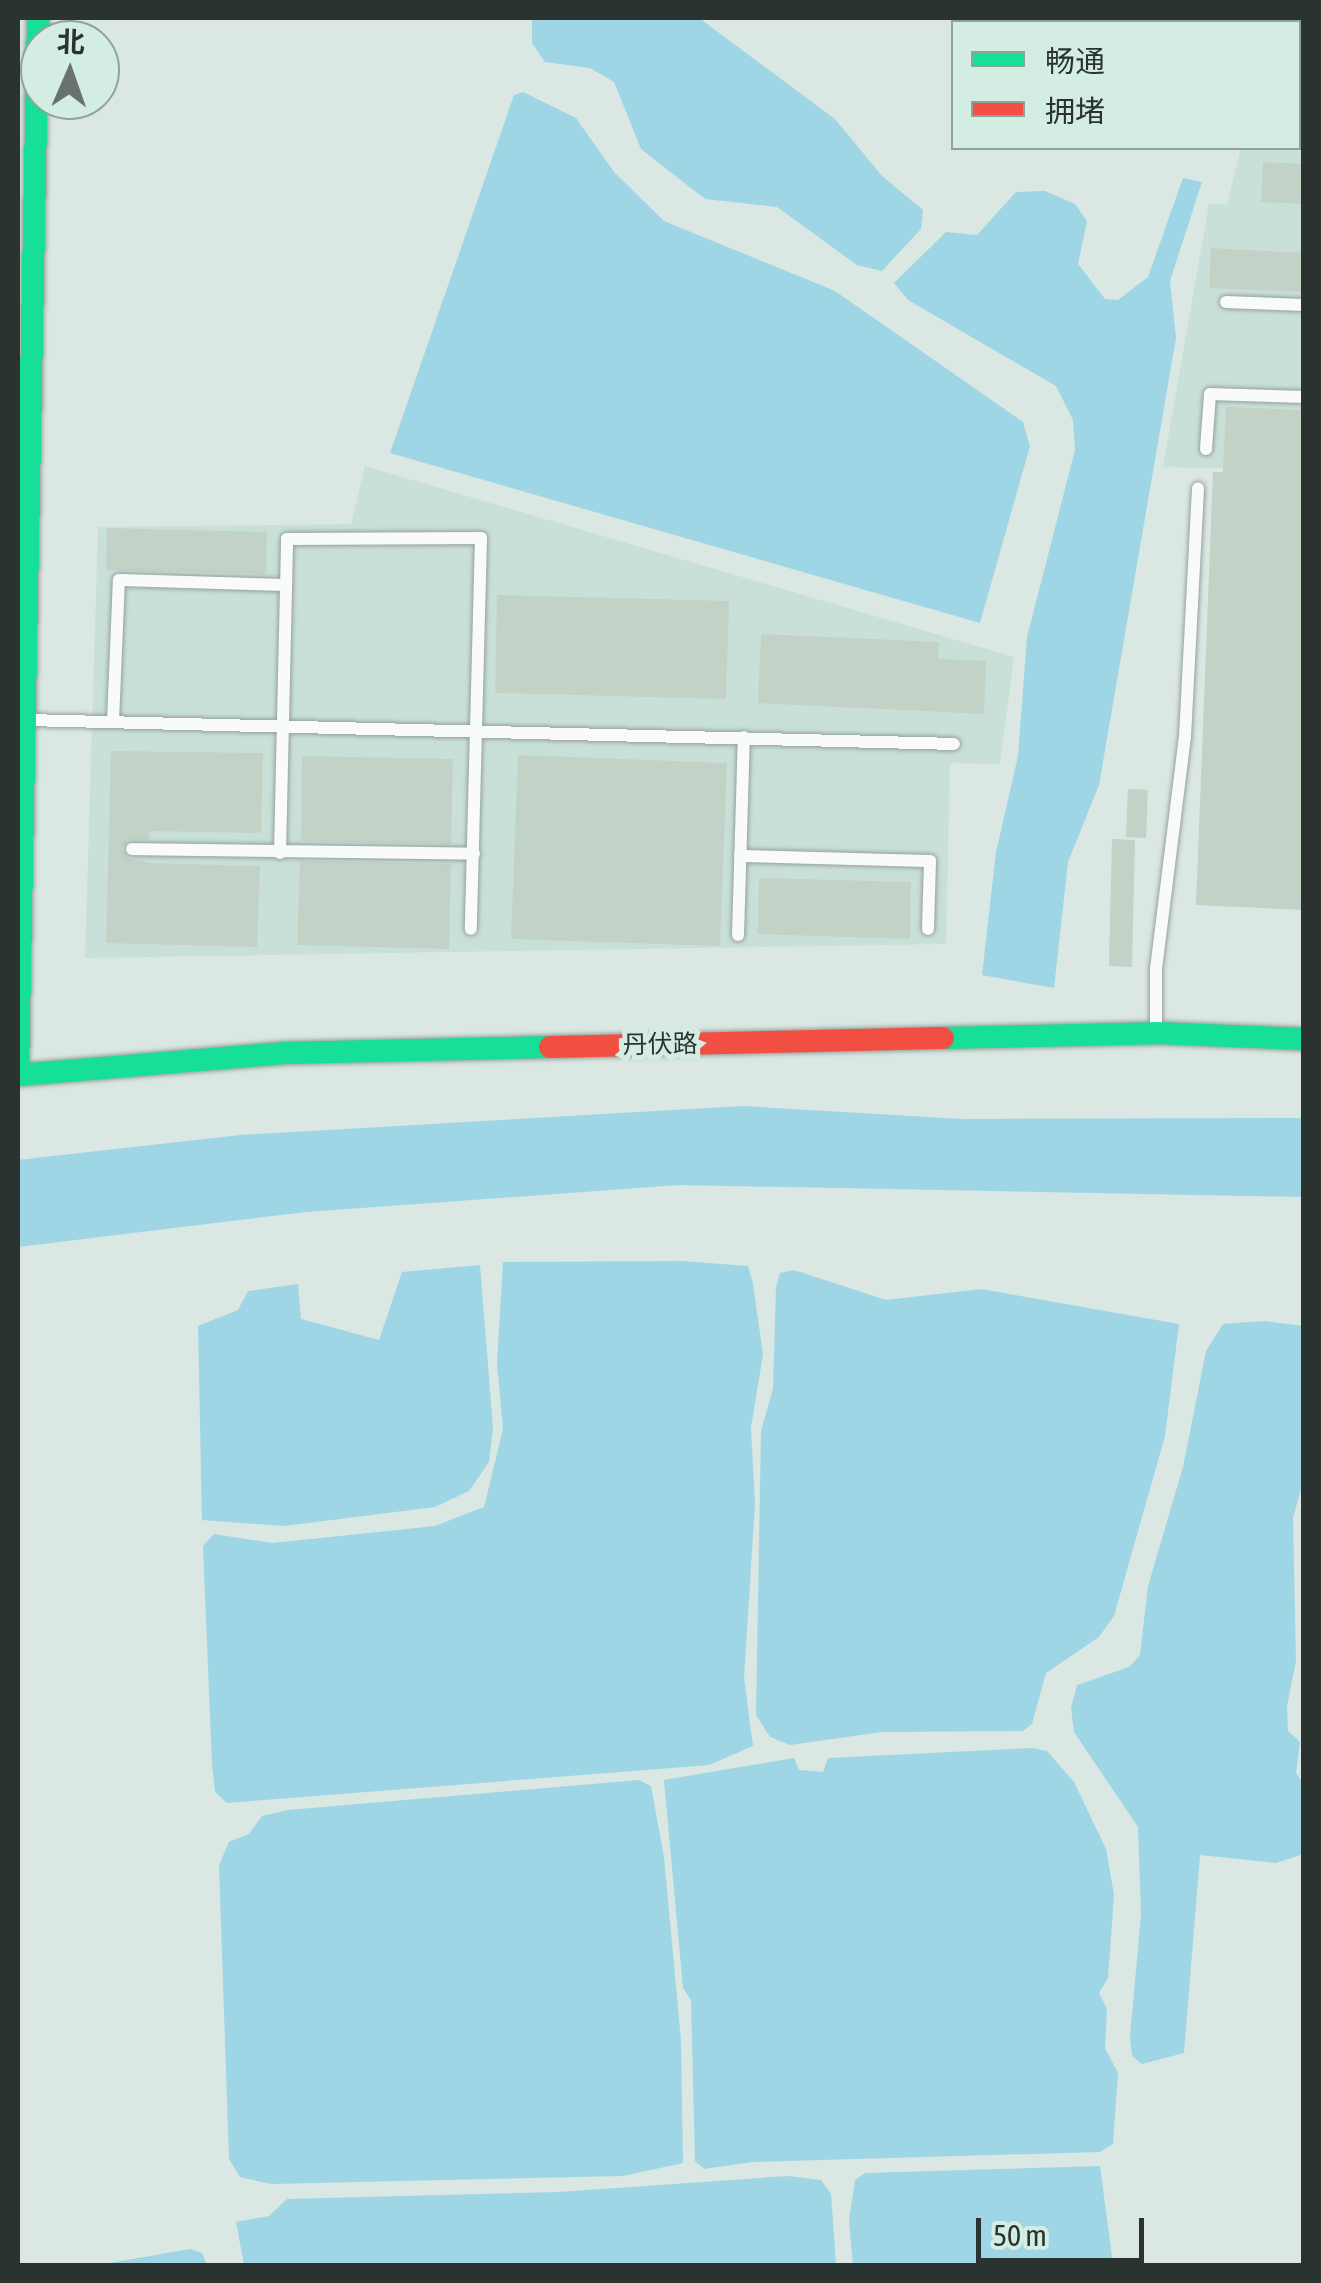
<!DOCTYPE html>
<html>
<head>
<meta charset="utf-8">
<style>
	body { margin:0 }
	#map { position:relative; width:1321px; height:2283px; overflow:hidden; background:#dae7e2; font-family:"Asap Condensed","Noto Sans SC",sans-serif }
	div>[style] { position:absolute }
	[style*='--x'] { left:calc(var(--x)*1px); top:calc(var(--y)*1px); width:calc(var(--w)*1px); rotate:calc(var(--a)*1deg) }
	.built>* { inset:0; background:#c9e0d8 }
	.water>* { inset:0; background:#9ed6e6 }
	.building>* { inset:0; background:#c3d2c7 }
	.roads { filter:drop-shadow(0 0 2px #96a19d) drop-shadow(0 0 2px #96a19d) }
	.lane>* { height:12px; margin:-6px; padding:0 6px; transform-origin:6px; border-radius:6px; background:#f9fbfb }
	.fast>* { height:22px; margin:-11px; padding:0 11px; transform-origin:11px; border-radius:11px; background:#16e098 }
	.jam>* { height:22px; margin:-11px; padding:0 11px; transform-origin:11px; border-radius:11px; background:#f24e42 }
	span { translate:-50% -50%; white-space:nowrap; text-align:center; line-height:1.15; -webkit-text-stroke:10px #d4ede3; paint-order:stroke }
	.street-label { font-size:25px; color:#2a3330 }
	.frame { position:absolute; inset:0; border:20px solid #2a3330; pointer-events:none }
	.legend { position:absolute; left:951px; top:20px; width:350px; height:130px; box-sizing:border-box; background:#d4ede3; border:2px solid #90a39b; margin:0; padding:12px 18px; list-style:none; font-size:30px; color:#2a3330 }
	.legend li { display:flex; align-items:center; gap:20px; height:50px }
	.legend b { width:50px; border:2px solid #90a39b }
	.north { position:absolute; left:20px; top:20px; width:100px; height:100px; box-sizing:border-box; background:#d4ede3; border:2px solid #90a39b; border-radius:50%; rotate:2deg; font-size:28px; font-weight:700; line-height:40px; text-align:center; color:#2a3330 }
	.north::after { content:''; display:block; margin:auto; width:35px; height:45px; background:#68726e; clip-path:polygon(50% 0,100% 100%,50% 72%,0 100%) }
	.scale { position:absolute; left:976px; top:2218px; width:168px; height:45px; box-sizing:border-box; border:5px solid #2a3330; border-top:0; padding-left:12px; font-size:30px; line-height:35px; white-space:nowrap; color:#2a3330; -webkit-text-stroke:8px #d4ede3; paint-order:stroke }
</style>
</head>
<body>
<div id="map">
	<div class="built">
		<div style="clip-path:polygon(1273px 18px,1303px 18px,1303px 470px,1163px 467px,1209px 204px,1227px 204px,1241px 148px,1298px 148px,1298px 22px,1272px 22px)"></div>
		<div style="clip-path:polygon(365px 466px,1014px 657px,1000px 764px,950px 763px,946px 944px,85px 958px,98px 527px,351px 524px)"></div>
	</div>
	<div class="water">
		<div style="clip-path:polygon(532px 18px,699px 18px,835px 119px,882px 176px,923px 210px,921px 229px,882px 271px,857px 265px,777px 207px,705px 199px,641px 149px,614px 82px,590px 68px,545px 62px,532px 43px)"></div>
		<div style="clip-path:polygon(523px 92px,576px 118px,614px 172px,664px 221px,835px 291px,1023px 422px,1030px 446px,980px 623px,390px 453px,514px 95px)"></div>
		<div style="clip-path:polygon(1183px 178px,1202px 182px,1170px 281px,1176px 338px,1099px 785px,1068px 862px,1054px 988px,982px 975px,996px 852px,1018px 756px,1027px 637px,1075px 450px,1073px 420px,1056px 386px,908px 300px,894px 283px,946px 232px,977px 235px,1016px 192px,1045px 191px,1075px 204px,1087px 221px,1078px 264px,1105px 299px,1118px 300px,1148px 277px)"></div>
		<div style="clip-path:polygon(743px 1106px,962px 1119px,1303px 1118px,1303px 1197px,679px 1185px,306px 1212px,18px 1247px,18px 1160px,240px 1135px)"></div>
		<div style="clip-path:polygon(683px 1261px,748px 1266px,753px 1284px,763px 1354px,751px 1428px,755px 1504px,744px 1678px,753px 1746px,709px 1765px,227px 1803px,215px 1792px,212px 1764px,203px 1546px,214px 1534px,273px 1543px,435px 1526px,484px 1507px,503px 1429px,497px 1363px,503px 1262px)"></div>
		<div style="clip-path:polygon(480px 1265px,493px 1428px,489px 1462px,469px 1491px,435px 1507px,284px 1526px,202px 1520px,198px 1326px,238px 1310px,248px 1291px,298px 1284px,301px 1319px,379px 1340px,402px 1272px)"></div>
		<div style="clip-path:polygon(794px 1270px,886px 1300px,981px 1289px,1179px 1324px,1165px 1436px,1114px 1616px,1099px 1637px,1046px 1673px,1032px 1724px,1023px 1731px,882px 1732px,790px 1745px,770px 1737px,756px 1715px,761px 1431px,773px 1389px,776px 1287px,780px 1273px)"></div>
		<div style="clip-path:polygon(1264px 1321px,1303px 1326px,1304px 1478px,1293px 1518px,1296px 1661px,1287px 1706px,1288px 1731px,1300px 1742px,1296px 1773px,1303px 1784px,1303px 1854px,1276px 1863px,1200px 1855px,1184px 2053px,1142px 2064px,1132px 2056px,1130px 2037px,1141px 1915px,1138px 1827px,1074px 1732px,1071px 1708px,1077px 1685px,1129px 1667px,1140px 1655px,1148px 1586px,1183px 1467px,1206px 1351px,1223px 1324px)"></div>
		<div style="clip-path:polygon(1033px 1748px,1047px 1751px,1074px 1782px,1106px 1849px,1114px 1895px,1108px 1978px,1099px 1993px,1107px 2009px,1105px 2048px,1118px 2073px,1113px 2144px,1100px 2152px,752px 2162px,704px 2169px,695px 2161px,691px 2000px,683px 1988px,664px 1780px,794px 1758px,799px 1770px,823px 1772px,828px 1758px)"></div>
		<div style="clip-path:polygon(639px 1780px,651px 1786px,664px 1857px,681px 2040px,683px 2163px,623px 2176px,271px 2184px,240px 2177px,229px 2159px,219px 1865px,229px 1842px,249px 1834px,262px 1816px,288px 1810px)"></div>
		<div style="clip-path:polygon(1100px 2166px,1113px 2265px,853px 2265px,849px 2221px,855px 2180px,865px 2173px)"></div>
		<div style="clip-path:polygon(788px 2176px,821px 2180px,831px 2194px,836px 2265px,244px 2265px,236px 2222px,269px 2216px,287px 2199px,559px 2192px)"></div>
		<div style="clip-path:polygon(190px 2249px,202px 2253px,207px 2265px,98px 2265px)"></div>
	</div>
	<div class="building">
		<div style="clip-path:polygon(1263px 162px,1304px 164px,1304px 204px,1261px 202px)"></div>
		<div style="clip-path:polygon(1211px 248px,1304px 253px,1304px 292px,1209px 288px)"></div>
		<div style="clip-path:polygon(1226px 407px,1304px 410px,1304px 910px,1196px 905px,1213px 472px,1223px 472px)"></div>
		<div style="clip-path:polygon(107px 528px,267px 532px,266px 574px,106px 570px)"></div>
		<div style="clip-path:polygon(497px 595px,729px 601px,726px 699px,495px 693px)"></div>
		<div style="clip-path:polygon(761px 634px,939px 642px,938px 659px,986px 661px,984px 714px,758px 703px)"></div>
		<div style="clip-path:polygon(111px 751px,263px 753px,261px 833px,150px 831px,149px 839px,128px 840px,122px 848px,128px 858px,149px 863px,260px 866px,257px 947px,106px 943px)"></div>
		<div style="clip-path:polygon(518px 755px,727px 763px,720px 946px,511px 939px)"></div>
		<div style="clip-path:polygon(302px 756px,453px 759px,451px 844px,301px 841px)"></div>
		<div style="clip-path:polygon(1128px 789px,1148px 790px,1146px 838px,1126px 837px)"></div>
		<div style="clip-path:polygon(1112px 839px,1135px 840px,1132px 967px,1109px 966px)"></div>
		<div style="clip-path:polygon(300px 861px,451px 864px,449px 949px,297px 945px)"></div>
		<div style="clip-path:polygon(759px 878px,911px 882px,910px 939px,758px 934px)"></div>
	</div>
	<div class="roads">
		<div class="lane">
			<div style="--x:1226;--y:302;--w:78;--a:2.2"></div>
			<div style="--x:1206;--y:449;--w:55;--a:-85.8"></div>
			<div style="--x:1210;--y:394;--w:94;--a:1.8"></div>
			<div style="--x:27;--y:720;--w:927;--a:1.48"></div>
			<div style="--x:113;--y:721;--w:141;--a:-87.6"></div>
			<div style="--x:119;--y:580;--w:167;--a:1.7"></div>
			<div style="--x:132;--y:849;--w:342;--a:0.8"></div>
			<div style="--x:280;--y:853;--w:314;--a:-88.7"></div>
			<div style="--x:287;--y:539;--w:194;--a:-0.3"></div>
			<div style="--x:481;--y:538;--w:391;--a:91.5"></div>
			<div style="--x:740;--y:856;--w:190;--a:1.5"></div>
			<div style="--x:930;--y:861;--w:68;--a:91.7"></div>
			<div style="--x:738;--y:935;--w:198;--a:-88.3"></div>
			<div style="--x:1156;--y:1031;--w:62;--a:-90"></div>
			<div style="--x:1156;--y:969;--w:234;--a:-82.9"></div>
			<div style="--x:1185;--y:737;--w:249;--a:-87"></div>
		</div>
		<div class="fast">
			<div style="--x:943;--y:1038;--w:213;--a:-1.3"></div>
			<div style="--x:1156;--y:1033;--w:148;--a:2.3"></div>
			<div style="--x:18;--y:1075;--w:268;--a:-4.7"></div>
			<div style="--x:285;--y:1053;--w:265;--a:-1.3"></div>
			<div style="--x:18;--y:1075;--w:1057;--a:-88.92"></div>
		</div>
		<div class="jam">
			<div style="--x:550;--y:1047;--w:393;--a:-1.3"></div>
		</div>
	</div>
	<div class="street-label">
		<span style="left:660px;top:1044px;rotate:-1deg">丹伏路</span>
	</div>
	<div class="frame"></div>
	<ul class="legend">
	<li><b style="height:12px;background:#16e098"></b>畅通</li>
	<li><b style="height:12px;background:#f24e42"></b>拥堵</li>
	</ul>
	<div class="north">北</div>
	<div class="scale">50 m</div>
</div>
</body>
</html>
